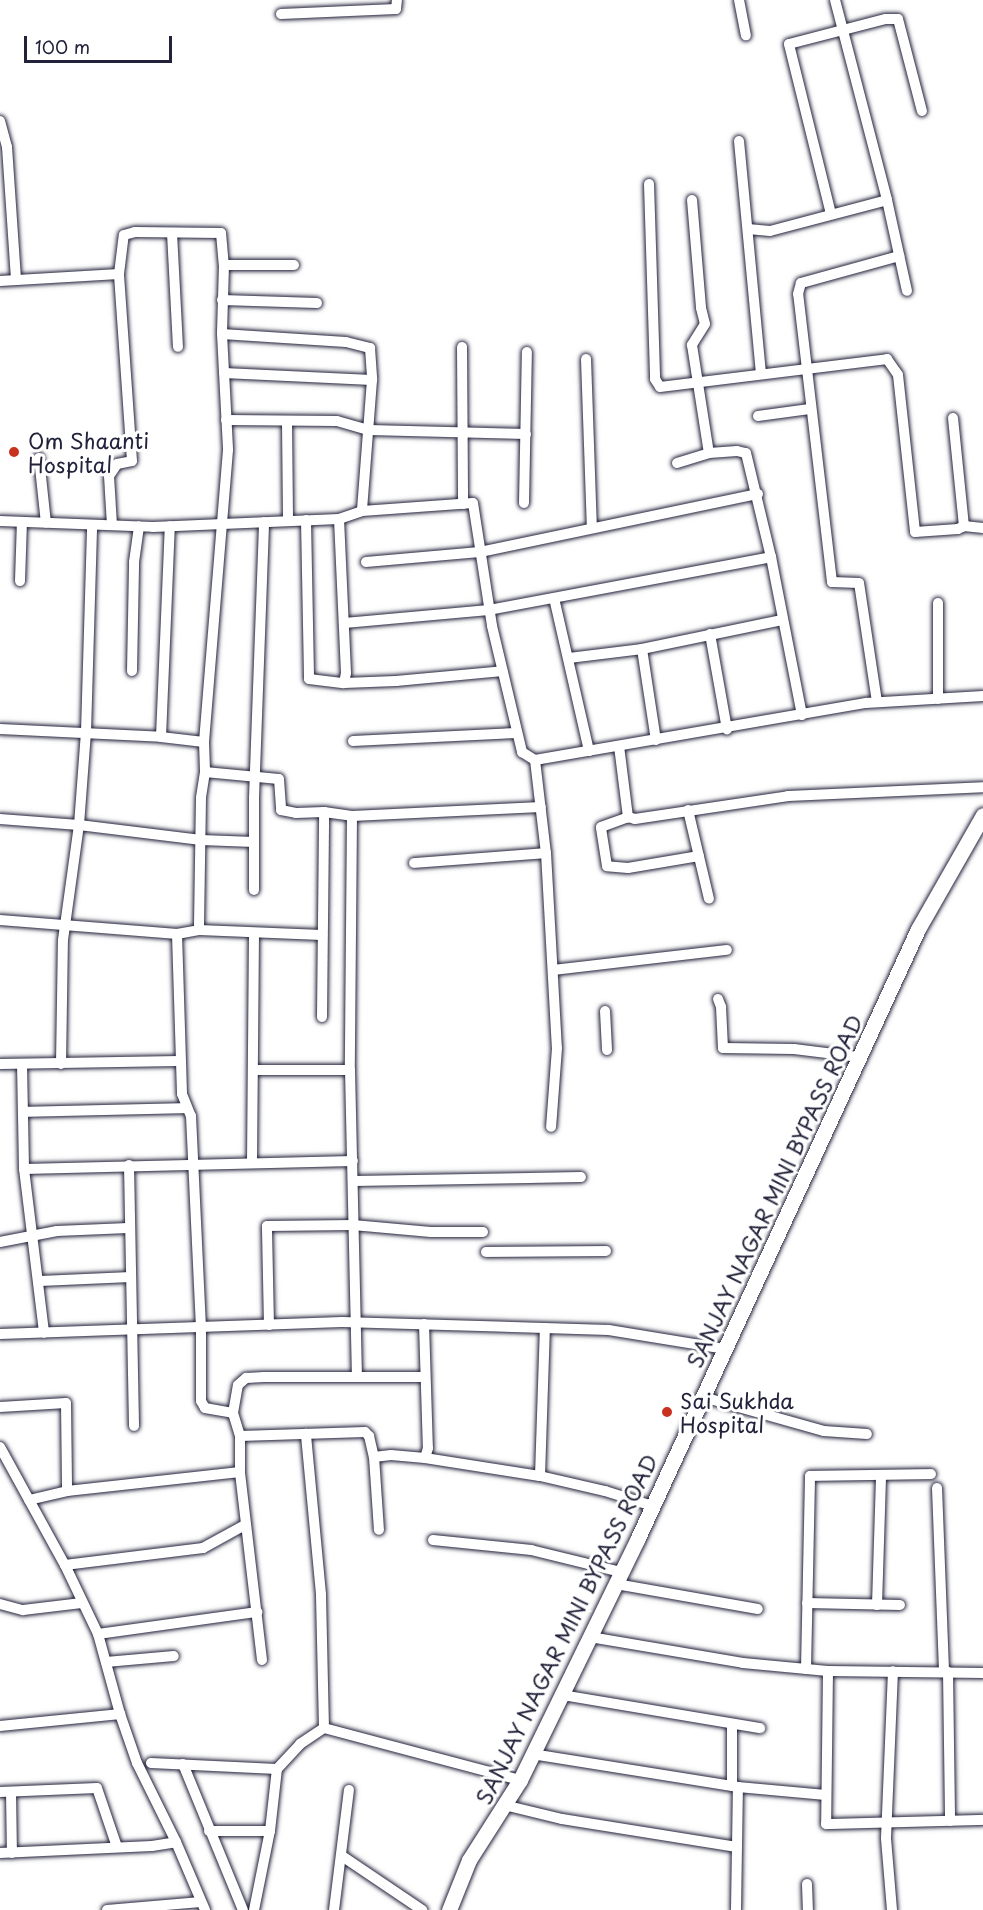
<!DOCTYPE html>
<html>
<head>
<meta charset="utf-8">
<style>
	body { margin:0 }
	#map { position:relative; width:983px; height:1910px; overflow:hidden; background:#fff; font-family:"Playpen Sans",sans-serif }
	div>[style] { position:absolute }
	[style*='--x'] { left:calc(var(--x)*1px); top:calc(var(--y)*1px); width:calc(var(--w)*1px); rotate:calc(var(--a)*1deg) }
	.roads { filter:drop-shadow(0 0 2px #22223b) drop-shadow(0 0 2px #22223b) }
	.street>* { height:10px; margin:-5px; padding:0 5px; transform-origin:5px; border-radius:5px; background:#fff }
	.secondary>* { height:15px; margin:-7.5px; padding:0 7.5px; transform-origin:7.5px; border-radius:7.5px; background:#fff }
	.dots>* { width:16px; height:16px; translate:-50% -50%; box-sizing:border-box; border:3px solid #fff; border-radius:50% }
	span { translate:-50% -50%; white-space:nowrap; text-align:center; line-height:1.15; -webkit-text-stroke:6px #fff; paint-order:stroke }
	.poi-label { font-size:21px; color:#22223b }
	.left { translate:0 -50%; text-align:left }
	.street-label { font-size:21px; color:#22223b }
	.scale { position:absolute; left:24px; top:36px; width:148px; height:27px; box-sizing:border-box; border:3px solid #22223b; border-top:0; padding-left:8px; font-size:18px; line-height:21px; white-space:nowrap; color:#22223b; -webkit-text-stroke:4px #fff; paint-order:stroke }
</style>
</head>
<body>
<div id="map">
	<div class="roads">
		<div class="street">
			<div style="--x:739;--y:0;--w:36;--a:79"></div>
			<div style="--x:835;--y:0;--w:207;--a:75.4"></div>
			<div style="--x:887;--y:200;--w:93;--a:77.6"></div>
			<div style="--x:281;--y:14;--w:115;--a:-2.5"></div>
			<div style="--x:396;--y:9;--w:9;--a:-84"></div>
			<div style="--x:0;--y:121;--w:27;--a:75"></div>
			<div style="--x:7;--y:147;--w:133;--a:86.1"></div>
			<div style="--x:739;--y:141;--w:233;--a:84.6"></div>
			<div style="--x:649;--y:184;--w:195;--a:88.2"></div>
			<div style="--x:655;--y:379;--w:9;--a:58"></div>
			<div style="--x:660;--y:387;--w:229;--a:-7"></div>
			<div style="--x:887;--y:359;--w:19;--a:55"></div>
			<div style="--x:898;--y:375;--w:158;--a:83.8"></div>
			<div style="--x:915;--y:532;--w:43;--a:-4"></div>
			<div style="--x:958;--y:529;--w:7;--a:-27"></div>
			<div style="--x:964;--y:526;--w:19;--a:6"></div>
			<div style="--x:692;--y:200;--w:108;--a:85.2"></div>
			<div style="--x:701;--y:308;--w:16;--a:76"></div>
			<div style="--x:705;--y:324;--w:25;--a:122"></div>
			<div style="--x:692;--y:345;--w:109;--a:81.1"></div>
			<div style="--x:831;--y:214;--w:175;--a:-103.9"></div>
			<div style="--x:789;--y:44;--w:100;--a:-14.5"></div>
			<div style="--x:886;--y:19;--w:12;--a:0"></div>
			<div style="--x:898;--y:19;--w:95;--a:75.4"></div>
			<div style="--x:748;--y:229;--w:22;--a:5"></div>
			<div style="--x:770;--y:231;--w:121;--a:-14.8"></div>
			<div style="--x:172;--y:233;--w:114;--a:87"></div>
			<div style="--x:224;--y:265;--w:70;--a:0"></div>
			<div style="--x:0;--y:281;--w:119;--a:-3.4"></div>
			<div style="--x:222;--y:300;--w:95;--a:1.8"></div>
			<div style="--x:222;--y:334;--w:124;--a:3.7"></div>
			<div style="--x:346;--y:342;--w:25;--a:14"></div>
			<div style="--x:370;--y:348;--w:32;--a:86"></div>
			<div style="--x:372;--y:380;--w:131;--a:94.4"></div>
			<div style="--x:462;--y:347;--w:157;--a:89.6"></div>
			<div style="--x:586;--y:359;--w:169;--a:88"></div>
			<div style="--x:224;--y:373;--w:148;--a:2.7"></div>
			<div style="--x:758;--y:416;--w:52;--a:-7.7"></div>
			<div style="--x:953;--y:418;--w:109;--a:84.2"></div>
			<div style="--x:226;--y:420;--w:111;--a:0.5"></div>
			<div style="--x:337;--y:421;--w:33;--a:16"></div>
			<div style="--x:369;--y:430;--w:157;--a:1.5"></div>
			<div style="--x:287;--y:422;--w:99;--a:89.4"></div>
			<div style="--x:39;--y:458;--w:65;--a:83.9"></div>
			<div style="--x:677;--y:463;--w:34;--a:-17"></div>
			<div style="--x:709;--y:453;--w:28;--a:-4"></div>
			<div style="--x:737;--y:451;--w:9;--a:13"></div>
			<div style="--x:746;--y:453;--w:107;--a:76.5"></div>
			<div style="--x:524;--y:503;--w:151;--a:-88.9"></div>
			<div style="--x:339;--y:519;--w:154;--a:87.4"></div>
			<div style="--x:346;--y:673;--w:10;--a:101"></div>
			<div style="--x:306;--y:520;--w:159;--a:88.9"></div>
			<div style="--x:309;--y:679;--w:35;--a:7"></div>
			<div style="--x:344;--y:683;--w:52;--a:-2.2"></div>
			<div style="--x:396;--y:681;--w:107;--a:-5.3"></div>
			<div style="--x:0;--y:521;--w:153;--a:2.2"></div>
			<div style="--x:153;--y:527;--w:186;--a:-2.5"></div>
			<div style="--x:339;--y:519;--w:24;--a:-19"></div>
			<div style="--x:362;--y:511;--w:111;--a:-4.1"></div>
			<div style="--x:473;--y:503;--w:124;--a:81.2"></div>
			<div style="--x:492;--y:626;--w:130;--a:76.6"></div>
			<div style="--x:522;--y:752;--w:15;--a:32"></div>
			<div style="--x:535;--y:760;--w:336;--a:-9.8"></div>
			<div style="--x:866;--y:703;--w:117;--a:-3.4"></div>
			<div style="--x:112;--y:525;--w:49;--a:-93.5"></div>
			<div style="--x:109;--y:476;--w:14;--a:-56"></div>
			<div style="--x:117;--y:464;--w:15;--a:-11"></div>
			<div style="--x:132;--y:461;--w:187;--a:-94"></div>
			<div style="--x:119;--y:274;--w:39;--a:-83"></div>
			<div style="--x:124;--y:235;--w:11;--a:-15"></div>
			<div style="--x:135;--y:232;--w:86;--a:0.7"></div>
			<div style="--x:221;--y:233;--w:32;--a:85"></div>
			<div style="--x:224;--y:265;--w:69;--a:91.7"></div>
			<div style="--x:222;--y:334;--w:116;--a:87"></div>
			<div style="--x:228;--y:450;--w:293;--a:94.7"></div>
			<div style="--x:204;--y:742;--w:30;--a:88"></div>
			<div style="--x:205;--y:772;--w:26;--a:99"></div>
			<div style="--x:201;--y:798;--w:132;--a:90.9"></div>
			<div style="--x:366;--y:562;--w:114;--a:-5"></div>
			<div style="--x:480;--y:552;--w:284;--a:-11.8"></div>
			<div style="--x:20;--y:581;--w:59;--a:-88.1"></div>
			<div style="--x:554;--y:598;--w:157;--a:77.1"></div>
			<div style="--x:344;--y:623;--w:146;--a:-5.1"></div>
			<div style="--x:489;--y:610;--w:287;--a:-10.6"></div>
			<div style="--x:771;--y:557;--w:161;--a:78.9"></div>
			<div style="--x:710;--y:634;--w:97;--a:79.9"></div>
			<div style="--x:642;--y:649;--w:92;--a:81.3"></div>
			<div style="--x:569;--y:658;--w:74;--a:-7"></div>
			<div style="--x:642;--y:649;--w:143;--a:-11.7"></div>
			<div style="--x:132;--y:671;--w:109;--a:-88.9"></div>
			<div style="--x:134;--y:562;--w:36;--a:-82"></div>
			<div style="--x:938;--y:699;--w:96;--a:-90"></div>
			<div style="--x:877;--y:702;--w:120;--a:-98.6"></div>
			<div style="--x:859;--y:583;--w:27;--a:-178"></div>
			<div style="--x:832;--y:582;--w:290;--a:-96.7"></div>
			<div style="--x:798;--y:294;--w:11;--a:-75"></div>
			<div style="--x:801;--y:283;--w:102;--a:-15.4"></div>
			<div style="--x:0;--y:729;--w:161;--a:2.8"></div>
			<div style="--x:161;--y:737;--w:43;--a:6.6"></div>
			<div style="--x:161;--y:737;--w:211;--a:-87.6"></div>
			<div style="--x:353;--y:741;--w:164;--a:-2.8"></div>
			<div style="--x:619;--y:746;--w:72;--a:82.8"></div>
			<div style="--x:535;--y:760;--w:94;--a:83.3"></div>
			<div style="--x:546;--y:853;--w:195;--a:86.8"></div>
			<div style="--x:557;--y:1048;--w:79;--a:94.3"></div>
			<div style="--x:205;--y:772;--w:74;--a:5.4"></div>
			<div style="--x:279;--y:779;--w:31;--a:86"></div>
			<div style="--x:281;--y:810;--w:15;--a:11"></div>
			<div style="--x:296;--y:813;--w:28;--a:-2"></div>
			<div style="--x:324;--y:812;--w:28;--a:8"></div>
			<div style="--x:352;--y:816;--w:189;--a:-2.7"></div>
			<div style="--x:688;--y:810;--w:91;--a:76.7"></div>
			<div style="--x:352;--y:816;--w:254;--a:90.5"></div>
			<div style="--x:350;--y:1070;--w:307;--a:88.7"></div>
			<div style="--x:0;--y:819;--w:79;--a:4.3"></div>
			<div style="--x:79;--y:825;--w:123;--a:7"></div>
			<div style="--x:201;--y:840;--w:53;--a:2.2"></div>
			<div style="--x:699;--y:856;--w:72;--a:170.4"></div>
			<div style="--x:628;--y:868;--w:21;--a:-175"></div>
			<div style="--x:607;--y:866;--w:39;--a:-99"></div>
			<div style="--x:601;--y:827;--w:29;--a:-20"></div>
			<div style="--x:628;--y:817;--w:7;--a:16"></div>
			<div style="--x:635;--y:819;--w:155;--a:-8.5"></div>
			<div style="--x:788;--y:796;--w:195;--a:-2.6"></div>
			<div style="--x:414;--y:863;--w:132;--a:-4.3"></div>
			<div style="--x:254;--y:890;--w:92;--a:-90"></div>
			<div style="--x:254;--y:798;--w:276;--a:-87.9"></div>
			<div style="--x:0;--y:920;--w:178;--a:4.5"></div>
			<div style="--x:177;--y:934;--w:22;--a:-10"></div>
			<div style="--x:199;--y:930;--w:123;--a:2.3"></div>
			<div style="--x:177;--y:934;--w:160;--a:88.2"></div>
			<div style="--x:182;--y:1094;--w:24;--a:68"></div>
			<div style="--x:191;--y:1116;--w:212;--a:87.3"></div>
			<div style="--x:201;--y:1328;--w:73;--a:90"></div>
			<div style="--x:201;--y:1401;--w:8;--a:60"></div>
			<div style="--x:205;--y:1408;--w:28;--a:10"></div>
			<div style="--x:553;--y:970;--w:175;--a:-6.6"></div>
			<div style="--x:718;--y:999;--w:9;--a:69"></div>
			<div style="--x:721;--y:1007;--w:41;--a:87.2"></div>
			<div style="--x:723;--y:1048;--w:71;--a:0.8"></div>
			<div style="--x:794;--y:1049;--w:64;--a:7.1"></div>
			<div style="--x:605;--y:1011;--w:39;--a:87"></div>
			<div style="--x:322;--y:1017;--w:205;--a:-89.4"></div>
			<div style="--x:0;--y:1064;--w:179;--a:-1"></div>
			<div style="--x:22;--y:1064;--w:105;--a:88.9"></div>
			<div style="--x:24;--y:1169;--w:165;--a:83"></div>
			<div style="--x:61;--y:1064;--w:124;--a:-89.1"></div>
			<div style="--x:63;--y:940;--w:116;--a:-82.1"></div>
			<div style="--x:79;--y:825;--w:93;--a:-85.7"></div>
			<div style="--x:86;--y:732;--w:207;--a:-88.3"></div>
			<div style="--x:254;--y:1070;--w:96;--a:0"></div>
			<div style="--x:23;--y:1112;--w:163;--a:-1.4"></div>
			<div style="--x:252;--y:1163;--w:230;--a:-89.5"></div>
			<div style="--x:129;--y:1165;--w:261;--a:88.9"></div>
			<div style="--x:24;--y:1169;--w:329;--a:-1.4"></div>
			<div style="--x:354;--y:1181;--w:227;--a:-1"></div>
			<div style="--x:0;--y:1242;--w:58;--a:-10.9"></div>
			<div style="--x:57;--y:1231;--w:71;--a:-2.4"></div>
			<div style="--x:486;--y:1252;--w:120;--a:-0.5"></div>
			<div style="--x:40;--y:1281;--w:91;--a:-2.5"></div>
			<div style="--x:424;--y:1324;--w:124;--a:88.2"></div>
			<div style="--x:428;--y:1448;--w:10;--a:107"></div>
			<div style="--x:269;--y:1325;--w:99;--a:-91.2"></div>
			<div style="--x:267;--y:1226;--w:86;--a:-0.7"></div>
			<div style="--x:353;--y:1225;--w:78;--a:5.1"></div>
			<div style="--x:431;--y:1232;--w:52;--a:0"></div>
			<div style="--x:0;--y:1334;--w:342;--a:-2"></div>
			<div style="--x:342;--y:1322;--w:267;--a:1.7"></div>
			<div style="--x:609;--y:1330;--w:118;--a:9.3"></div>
			<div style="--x:703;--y:1397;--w:126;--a:15.7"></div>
			<div style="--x:824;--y:1431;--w:43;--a:4"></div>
			<div style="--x:0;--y:1407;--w:66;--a:-3.5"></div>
			<div style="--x:66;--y:1403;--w:88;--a:89.3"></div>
			<div style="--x:240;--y:1436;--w:125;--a:-1.8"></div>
			<div style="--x:365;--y:1432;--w:6;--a:45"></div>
			<div style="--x:369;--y:1436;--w:22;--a:77"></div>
			<div style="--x:374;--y:1457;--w:73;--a:86.1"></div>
			<div style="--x:0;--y:1447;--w:135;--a:61.2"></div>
			<div style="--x:65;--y:1565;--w:76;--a:64.4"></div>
			<div style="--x:98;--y:1634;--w:83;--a:74.6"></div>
			<div style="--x:120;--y:1714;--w:52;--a:70.9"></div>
			<div style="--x:137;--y:1763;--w:88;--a:63.7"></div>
			<div style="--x:176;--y:1842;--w:74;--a:66.9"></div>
			<div style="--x:374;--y:1457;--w:17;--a:-7"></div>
			<div style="--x:391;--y:1455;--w:34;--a:5"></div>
			<div style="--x:425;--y:1458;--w:116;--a:8.9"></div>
			<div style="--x:540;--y:1476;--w:67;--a:13"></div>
			<div style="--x:605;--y:1491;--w:50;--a:17.4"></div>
			<div style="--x:540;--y:1476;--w:148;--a:-88.1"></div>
			<div style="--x:937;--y:1488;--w:184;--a:87.8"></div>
			<div style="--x:29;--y:1500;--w:39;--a:-13"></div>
			<div style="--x:67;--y:1491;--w:174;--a:-6.3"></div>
			<div style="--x:433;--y:1540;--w:99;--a:5.8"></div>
			<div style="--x:531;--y:1550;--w:93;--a:13.7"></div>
			<div style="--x:65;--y:1565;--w:139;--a:-7"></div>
			<div style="--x:203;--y:1548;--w:48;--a:-28.7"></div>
			<div style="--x:616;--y:1584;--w:144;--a:10"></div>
			<div style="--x:807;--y:1603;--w:93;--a:1.2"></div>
			<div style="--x:0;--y:1604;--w:24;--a:15"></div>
			<div style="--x:23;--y:1610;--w:59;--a:-6.8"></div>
			<div style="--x:877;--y:1605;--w:130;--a:-88.2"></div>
			<div style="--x:98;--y:1634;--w:161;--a:-7.9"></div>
			<div style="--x:590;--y:1637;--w:155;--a:9.6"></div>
			<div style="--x:743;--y:1663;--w:85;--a:5.4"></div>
			<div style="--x:828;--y:1671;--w:155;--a:0.7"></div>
			<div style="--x:262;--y:1660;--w:189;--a:-96.7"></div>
			<div style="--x:240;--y:1472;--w:36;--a:-90"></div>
			<div style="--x:240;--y:1436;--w:24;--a:-107"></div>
			<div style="--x:233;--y:1413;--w:28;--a:-80"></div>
			<div style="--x:238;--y:1385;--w:11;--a:-41"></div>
			<div style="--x:246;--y:1378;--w:18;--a:-3"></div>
			<div style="--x:264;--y:1377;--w:161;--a:0"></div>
			<div style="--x:106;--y:1662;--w:68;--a:-5"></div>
			<div style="--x:806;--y:1669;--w:193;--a:-88.8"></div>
			<div style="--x:810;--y:1476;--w:121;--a:-0.9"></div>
			<div style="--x:828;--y:1671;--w:153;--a:90.7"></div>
			<div style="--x:826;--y:1824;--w:157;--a:-1.5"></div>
			<div style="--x:948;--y:1672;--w:149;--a:89.2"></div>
			<div style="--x:562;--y:1695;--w:201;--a:9.5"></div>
			<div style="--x:0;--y:1726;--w:121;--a:-5.7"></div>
			<div style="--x:324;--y:1728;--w:203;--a:14.9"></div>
			<div style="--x:532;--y:1754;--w:209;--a:9.1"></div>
			<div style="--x:738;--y:1787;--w:88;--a:5.2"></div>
			<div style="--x:151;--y:1763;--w:126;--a:2.7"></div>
			<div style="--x:183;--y:1764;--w:158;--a:67.7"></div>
			<div style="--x:732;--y:1786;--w:62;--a:-90"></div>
			<div style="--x:0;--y:1792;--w:97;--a:-2.4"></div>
			<div style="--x:97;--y:1788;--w:62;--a:71.3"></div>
			<div style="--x:11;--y:1792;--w:61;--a:89.1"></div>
			<div style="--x:504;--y:1805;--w:60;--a:13.6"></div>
			<div style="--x:562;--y:1819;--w:177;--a:9.1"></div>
			<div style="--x:209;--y:1831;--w:61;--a:0"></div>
			<div style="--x:0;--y:1853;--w:152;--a:-2.6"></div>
			<div style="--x:152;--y:1846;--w:24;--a:-9"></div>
			<div style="--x:342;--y:1856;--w:97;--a:34"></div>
			<div style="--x:807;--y:1884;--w:26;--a:88"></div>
			<div style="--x:107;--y:1910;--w:94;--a:-4.9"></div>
			<div style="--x:254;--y:1910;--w:81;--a:-78.6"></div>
			<div style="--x:270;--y:1831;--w:62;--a:-83.6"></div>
			<div style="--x:277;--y:1769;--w:34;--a:-47"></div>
			<div style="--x:300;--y:1744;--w:29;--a:-34"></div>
			<div style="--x:324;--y:1728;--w:134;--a:-91.3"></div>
			<div style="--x:321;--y:1594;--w:161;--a:-95.4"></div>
			<div style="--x:334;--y:1910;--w:121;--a:-82.9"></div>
			<div style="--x:736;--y:1910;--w:123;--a:-89.1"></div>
			<div style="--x:892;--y:1910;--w:72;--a:-94.8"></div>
			<div style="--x:886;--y:1838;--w:167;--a:-87.6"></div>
		</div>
		<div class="secondary">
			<div style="--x:449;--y:1910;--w:54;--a:-68.2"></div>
			<div style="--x:469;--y:1860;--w:95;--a:-57.5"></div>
			<div style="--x:520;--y:1780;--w:267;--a:-64"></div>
			<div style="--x:637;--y:1540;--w:673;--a:-65.3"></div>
			<div style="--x:918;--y:929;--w:131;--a:-60.3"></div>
		</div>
	</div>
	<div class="dots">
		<div style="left:14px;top:452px;background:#c8321e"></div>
		<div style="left:667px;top:1412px;background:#c8321e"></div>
	</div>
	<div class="poi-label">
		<span class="left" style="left:28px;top:452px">Om Shaanti<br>Hospital</span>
		<span class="left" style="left:680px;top:1412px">Sai Sukhda<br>Hospital</span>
	</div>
	<div class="street-label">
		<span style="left:774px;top:1191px;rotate:-65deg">SANJAY NAGAR MINI BYPASS ROAD</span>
		<span style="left:566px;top:1629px;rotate:-64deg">SANJAY NAGAR MINI BYPASS ROAD</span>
	</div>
	<div class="scale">100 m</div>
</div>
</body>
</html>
